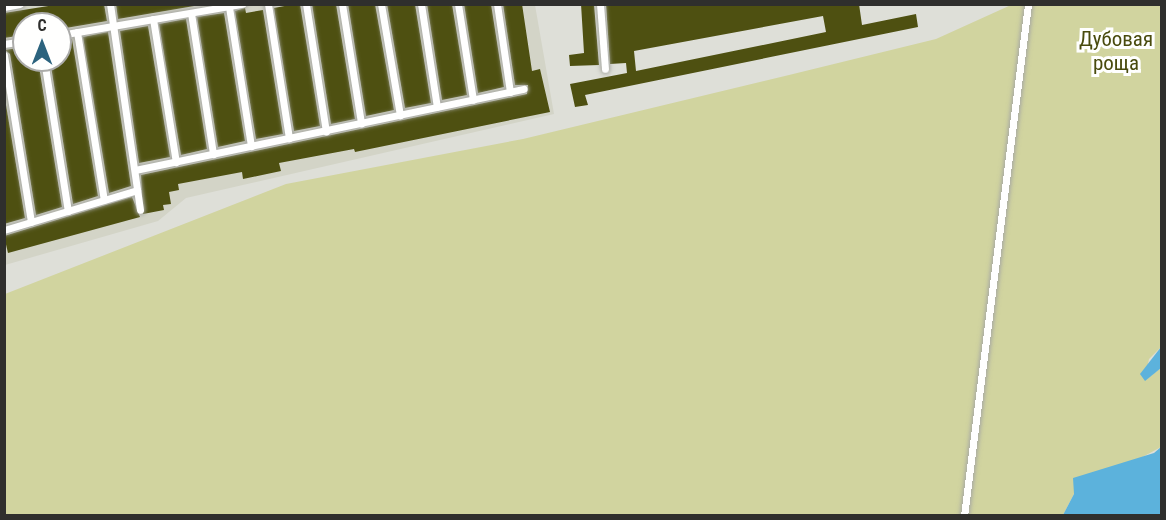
<!DOCTYPE html>
<html>
<head>
<meta charset="utf-8">
<style>
	body { margin:0 }
	#map { position:relative; width:1166px; height:520px; overflow:hidden; background:#dedfd8; font-family:"Roboto Condensed",sans-serif }
	div>[style] { position:absolute }
	[style*='--x'] { left:calc(var(--x)*1px); top:calc(var(--y)*1px); width:calc(var(--w)*1px); rotate:calc(var(--a)*1deg) }
	.built>* { inset:0; background:#d3d4c7 }
	.green>* { inset:0; background:#d1d49f }
	.water>* { inset:0; background:#5cb2dc }
	.building>* { inset:0; background:#4e5011 }
	.roads { filter:drop-shadow(0 0 2px #a8a9a3) drop-shadow(0 0 2px #a8a9a3) }
	.lane>* { height:7px; margin:-3.5px; padding:0 3.5px; transform-origin:3.5px; border-radius:3.5px; background:#fff }
	span { translate:-50% -50%; white-space:nowrap; text-align:center; line-height:1.15; -webkit-text-stroke:6px #fffffe; paint-order:stroke }
	.park-label { font-size:21px; color:#494b0e }
	.frame { position:absolute; inset:0; border:6px solid #2f2f2d; pointer-events:none }
	.north { position:absolute; left:12px; top:12px; width:60px; height:60px; box-sizing:border-box; background:#fffffe; border:2px solid #acacaa; border-radius:50%; rotate:0deg; font-size:16px; font-weight:700; line-height:24px; text-align:center; color:#2f2f2d }
	.north::after { content:''; display:block; margin:auto; width:21px; height:27px; background:#2c637e; clip-path:polygon(50% 0,100% 100%,50% 72%,0 100%) }
</style>
</head>
<body>
<div id="map">
	<div class="built">
		<div style="clip-path:polygon(evenodd,5px 5px,535px 5px,554px 114px,186px 198px,158px 221px,5px 265px,5px 5px,24px 24px,60px 24px,60px 60px,24px 60px,24px 24px)"></div>
	</div>
	<div class="green">
		<div style="clip-path:polygon(1011px 5px,1161px 5px,1161px 347px,1149px 359px,1145px 380px,1161px 368px,1161px 447px,1074px 494px,1063px 515px,5px 516px,5px 294px,286px 184px,523px 139px,789px 75px,936px 39px)"></div>
	</div>
	<div class="water">
		<div style="clip-path:polygon(1161px 347px,1161px 368px,1145px 381px,1140px 374px)"></div>
		<div style="clip-path:polygon(1161px 447px,1161px 515px,1063px 515px,1074px 494px,1073px 478px,1154px 453px)"></div>
	</div>
	<div class="building">
		<div style="clip-path:polygon(61px 4px,104px 4px,107px 21px,60px 29px,60px 24px,24px 24px,24px 35px,4px 38px,4px 13px)"></div>
		<div style="clip-path:polygon(116px 4px,206px 4px,118px 19px)"></div>
		<div style="clip-path:polygon(295px 4px,300px 4px,320px 126px,294px 131px,274px 8px)"></div>
		<div style="clip-path:polygon(312px 4px,336px 4px,355px 119px,331px 124px)"></div>
		<div style="clip-path:polygon(348px 4px,375px 4px,394px 110px,366px 116px)"></div>
		<div style="clip-path:polygon(387px 4px,415px 4px,431px 103px,405px 108px)"></div>
		<div style="clip-path:polygon(427px 4px,452px 4px,467px 95px,442px 100px)"></div>
		<div style="clip-path:polygon(464px 4px,491px 4px,504px 87px,478px 93px)"></div>
		<div style="clip-path:polygon(503px 4px,522px 4px,532px 71px,540px 69px,550px 112px,355px 152px,354px 149px,279px 163px,281px 171px,243px 179px,242px 172px,178px 184px,179px 190px,169px 192px,171px 204px,163px 205px,164px 210px,143px 214px,141px 175px,527px 94px,528px 85px,515px 85px)"></div>
		<div style="clip-path:polygon(581px 4px,594px 4px,599px 65px,570px 66px,569px 55px,584px 53px)"></div>
		<div style="clip-path:polygon(evenodd,606px 4px,859px 4px,862px 25px,916px 14px,918px 27px,585px 95px,588px 105px,575px 107px,570px 84px,627px 73px,626px 63px,610px 64px,606px 4px,823px 16px,826px 32px,636px 71px,634px 51px,823px 16px)"></div>
		<div style="clip-path:polygon(245px 8px,246px 13px,263px 10px,283px 134px,256px 139px,235px 11px)"></div>
		<div style="clip-path:polygon(224px 13px,245px 141px,218px 147px,197px 17px)"></div>
		<div style="clip-path:polygon(186px 19px,207px 149px,181px 155px,159px 24px)"></div>
		<div style="clip-path:polygon(148px 26px,170px 157px,139px 163px,120px 31px)"></div>
		<div style="clip-path:polygon(108px 32px,131px 186px,109px 193px,83px 37px)"></div>
		<div style="clip-path:polygon(72px 39px,98px 196px,73px 204px,50px 60px,60px 60px,60px 41px)"></div>
		<div style="clip-path:polygon(24px 47px,24px 60px,38px 60px,62px 207px,36px 215px,10px 54px,5px 50px)"></div>
		<div style="clip-path:polygon(4px 93px,25px 218px,4px 224px)"></div>
		<div style="clip-path:polygon(132px 197px,140px 217px,8px 253px,4px 236px)"></div>
	</div>
	<div class="roads">
		<div class="lane">
			<div style="--x:110;--y:4;--w:208;--a:81.7"></div>
			<div style="--x:268;--y:4;--w:136;--a:81.1"></div>
			<div style="--x:306;--y:4;--w:129;--a:81.1"></div>
			<div style="--x:342;--y:4;--w:121;--a:80.9"></div>
			<div style="--x:381;--y:4;--w:113;--a:80.3"></div>
			<div style="--x:421;--y:4;--w:104;--a:81.2"></div>
			<div style="--x:458;--y:4;--w:97;--a:81.1"></div>
			<div style="--x:497;--y:4;--w:89;--a:81.6"></div>
			<div style="--x:600;--y:4;--w:65;--a:85.6"></div>
			<div style="--x:4;--y:7;--w:16;--a:-11"></div>
			<div style="--x:229;--y:7;--w:141;--a:81"></div>
			<div style="--x:191;--y:13;--w:143;--a:81.1"></div>
			<div style="--x:153;--y:19;--w:145;--a:80.9"></div>
			<div style="--x:77;--y:32;--w:170;--a:80.9"></div>
			<div style="--x:60;--y:35;--w:185;--a:-9.7"></div>
			<div style="--x:4;--y:44;--w:20;--a:-9"></div>
			<div style="--x:4;--y:55;--w:169;--a:80.8"></div>
			<div style="--x:44;--y:60;--w:153;--a:81"></div>
			<div style="--x:135;--y:170;--w:397;--a:-11.8"></div>
			<div style="--x:4;--y:230;--w:139;--a:-16.7"></div>
			<div style="--x:964;--y:516;--w:516;--a:-82.87"></div>
		</div>
	</div>
	<div class="park-label">
		<span style="left:1116px;top:51px">Дубовая<br>роща</span>
	</div>
	<div class="frame"></div>
	<div class="north">С</div>
</div>
</body>
</html>
